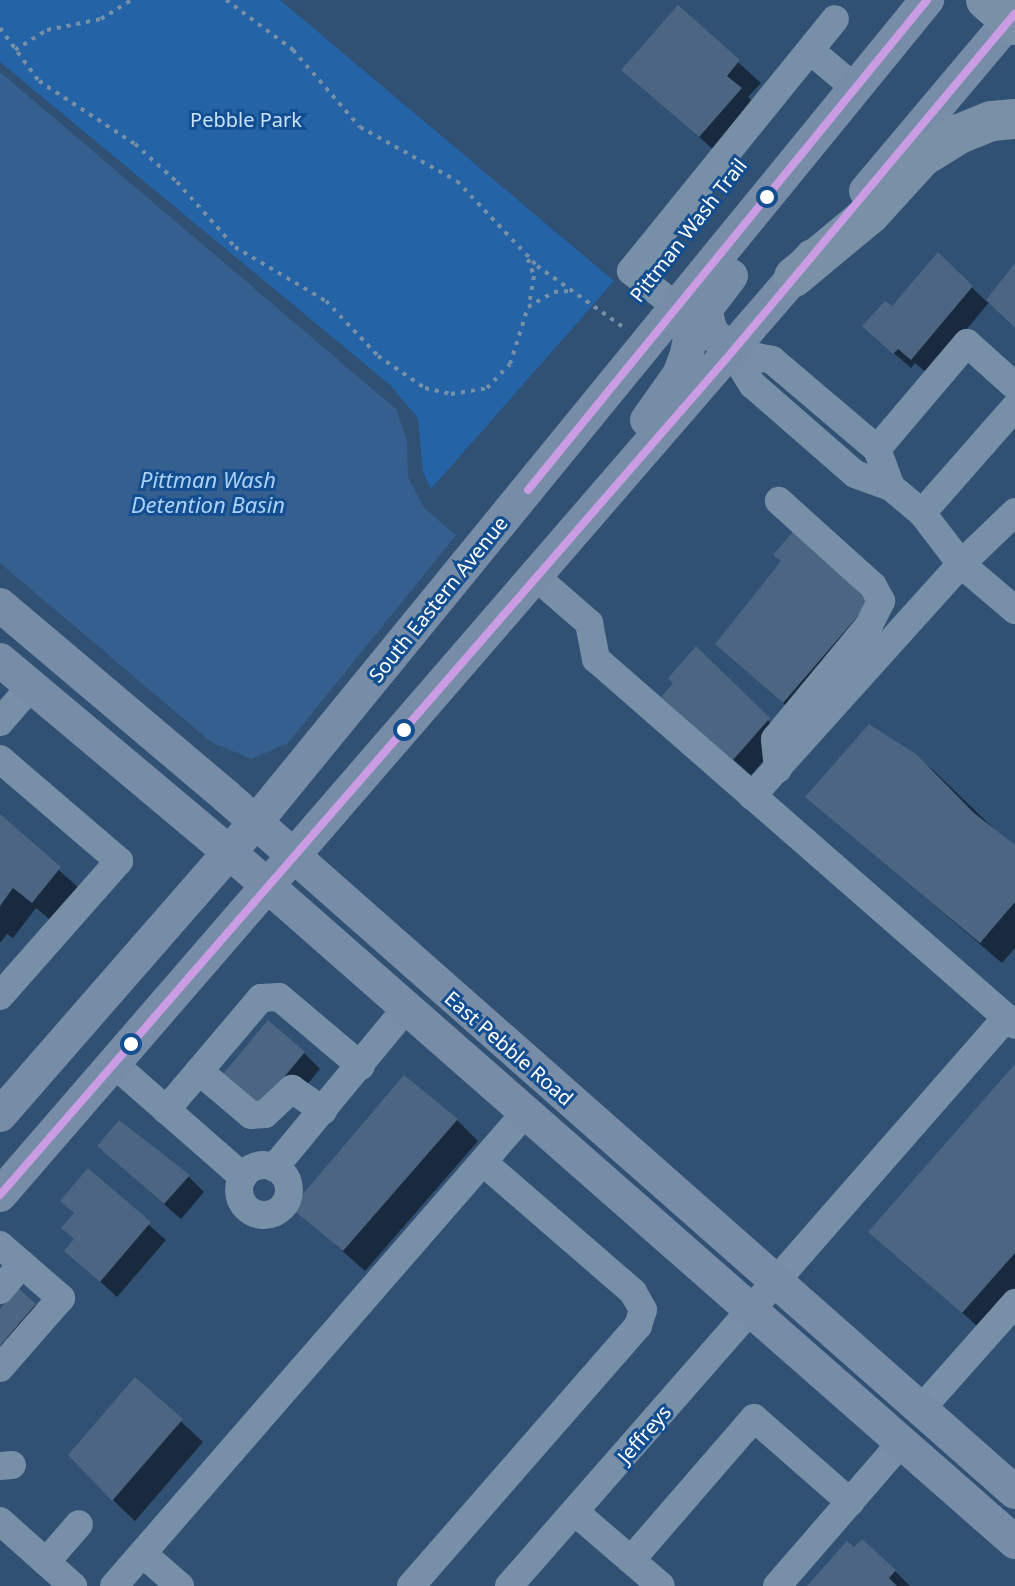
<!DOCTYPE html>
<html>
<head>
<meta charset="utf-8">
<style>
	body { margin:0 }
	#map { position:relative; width:1015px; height:1586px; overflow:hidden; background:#305074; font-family:"Noto Sans",sans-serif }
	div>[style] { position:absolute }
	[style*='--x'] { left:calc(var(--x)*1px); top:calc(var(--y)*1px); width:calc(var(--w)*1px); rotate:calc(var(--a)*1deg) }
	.green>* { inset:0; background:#2463a6 }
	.water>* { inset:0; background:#355f8e }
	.shadow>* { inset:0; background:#0007 }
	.building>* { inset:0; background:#4b6582 }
	.path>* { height:4px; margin-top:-2px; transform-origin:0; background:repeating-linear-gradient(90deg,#778fa7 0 4px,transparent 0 10px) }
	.minor>* { height:28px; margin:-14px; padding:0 14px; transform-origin:14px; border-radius:14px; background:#778fa7 }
	.minor>.ring { margin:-14px; padding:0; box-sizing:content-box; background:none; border:28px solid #778fa7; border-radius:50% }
	.major>* { height:34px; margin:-17px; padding:0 17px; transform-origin:17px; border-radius:17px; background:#778ca6 }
	.highway>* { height:40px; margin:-20px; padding:0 20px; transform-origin:20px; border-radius:20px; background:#7a90a7 }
	.bus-1>* { height:8px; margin:-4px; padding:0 4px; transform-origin:4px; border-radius:4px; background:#c99ce3 }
	.dots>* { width:22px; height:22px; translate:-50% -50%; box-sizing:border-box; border:4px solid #134e91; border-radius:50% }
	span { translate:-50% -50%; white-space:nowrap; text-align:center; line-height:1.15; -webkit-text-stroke:6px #134e91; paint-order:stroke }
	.park-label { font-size:20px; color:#c7e1fc }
	.street-label { font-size:20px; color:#fff }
	.water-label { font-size:22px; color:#acd1f8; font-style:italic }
</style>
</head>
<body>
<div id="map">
	<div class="green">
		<div style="clip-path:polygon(0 0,280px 0,614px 281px,431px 489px,423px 472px,418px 418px,389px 384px,0 62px)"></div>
	</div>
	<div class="water">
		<div style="clip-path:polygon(0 72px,396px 409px,407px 440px,408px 477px,424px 508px,456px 535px,288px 743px,251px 759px,211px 742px,0 563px)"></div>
	</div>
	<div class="shadow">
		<div style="clip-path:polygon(678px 8px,761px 83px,748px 97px,762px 111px,722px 157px,646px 91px)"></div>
		<div style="clip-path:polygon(938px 255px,987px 302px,1015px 267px,1015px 325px,990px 301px,929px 375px,915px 363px,911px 368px,881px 342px,892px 309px)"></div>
		<div style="clip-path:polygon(798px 530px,879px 610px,800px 718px,734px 660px)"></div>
		<div style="clip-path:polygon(734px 690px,785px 736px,751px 775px,680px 713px)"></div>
		<div style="clip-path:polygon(889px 737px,934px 771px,1015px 849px,1015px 948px,1002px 963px,808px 797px)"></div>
		<div style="clip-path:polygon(0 817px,81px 890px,54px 923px,36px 908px,13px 938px,7px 934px,0 943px)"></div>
		<div style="clip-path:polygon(304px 1053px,320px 1069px,278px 1120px,242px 1090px)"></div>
		<div style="clip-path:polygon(1015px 1067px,1015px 1299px,985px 1333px,871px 1232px)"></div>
		<div style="clip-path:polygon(457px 1120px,478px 1141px,365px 1271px,294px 1208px)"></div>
		<div style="clip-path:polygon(116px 1162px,188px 1176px,204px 1192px,181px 1219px)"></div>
		<div style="clip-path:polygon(88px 1171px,166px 1240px,117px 1297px,67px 1251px,76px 1240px,76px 1214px)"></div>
		<div style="clip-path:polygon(35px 1305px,39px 1310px,0 1356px,0 1312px)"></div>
		<div style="clip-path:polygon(136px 1380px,203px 1442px,135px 1521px,93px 1481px)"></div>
		<div style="clip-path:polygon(895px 1571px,910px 1586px,810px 1586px)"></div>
	</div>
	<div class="building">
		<div style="clip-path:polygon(678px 5px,740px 60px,727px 76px,742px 88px,699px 137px,621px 70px)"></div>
		<div style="clip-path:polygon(938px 252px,973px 286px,911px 360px,898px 349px,893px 354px,862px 326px,885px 301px,892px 306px)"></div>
		<div style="clip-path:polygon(1015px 263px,1015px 328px,986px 300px)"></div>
		<div style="clip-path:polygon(797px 527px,869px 603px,783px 703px,715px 644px,781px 561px,773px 555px)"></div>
		<div style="clip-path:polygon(696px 646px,770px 718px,733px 760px,661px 697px,673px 683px,668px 678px)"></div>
		<div style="clip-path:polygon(869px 724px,916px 754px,974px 813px,1015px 845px,1015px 902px,980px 943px,805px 797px)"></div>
		<div style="clip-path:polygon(0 814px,61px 867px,32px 903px,13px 888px,0 906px)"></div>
		<div style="clip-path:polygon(268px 1020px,305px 1052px,260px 1106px,223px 1074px)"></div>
		<div style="clip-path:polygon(1015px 1064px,1015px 1253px,962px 1313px,868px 1232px)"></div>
		<div style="clip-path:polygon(404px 1075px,458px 1119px,343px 1251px,291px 1208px)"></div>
		<div style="clip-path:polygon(119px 1120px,190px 1175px,164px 1204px,97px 1146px)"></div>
		<div style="clip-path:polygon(88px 1168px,151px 1222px,100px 1282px,64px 1251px,74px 1239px,61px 1228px,74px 1213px,60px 1201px)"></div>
		<div style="clip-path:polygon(18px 1288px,36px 1304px,0 1346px,0 1309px)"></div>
		<div style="clip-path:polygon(135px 1377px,183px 1419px,112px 1501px,68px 1455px)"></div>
		<div style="clip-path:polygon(862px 1539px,896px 1570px,889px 1578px,897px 1586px,807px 1586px,847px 1541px,854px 1547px)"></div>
	</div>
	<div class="path">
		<div style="--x:226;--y:0;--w:84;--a:36.7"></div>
		<div style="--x:293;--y:50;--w:102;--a:49"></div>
		<div style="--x:360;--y:127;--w:111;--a:29.1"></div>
		<div style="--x:457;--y:181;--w:117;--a:46.7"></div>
		<div style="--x:537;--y:266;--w:105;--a:35.3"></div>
		<div style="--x:0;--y:28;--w:66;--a:53.7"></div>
		<div style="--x:39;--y:81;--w:115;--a:33.3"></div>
		<div style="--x:135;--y:144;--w:57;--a:42.1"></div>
		<div style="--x:177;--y:182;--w:87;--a:48.3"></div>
		<div style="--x:235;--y:247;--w:106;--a:30.7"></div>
		<div style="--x:326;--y:301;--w:76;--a:46.6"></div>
		<div style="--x:378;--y:356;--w:57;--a:34.2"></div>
		<div style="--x:425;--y:388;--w:27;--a:13"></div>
		<div style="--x:451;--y:394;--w:36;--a:-9"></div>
		<div style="--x:487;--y:388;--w:33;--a:-46"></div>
		<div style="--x:510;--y:364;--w:60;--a:-72.5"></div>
		<div style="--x:528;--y:307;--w:30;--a:-30"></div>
		<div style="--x:554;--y:292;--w:16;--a:-4"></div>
		<div style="--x:15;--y:50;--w:38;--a:-32"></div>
		<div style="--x:47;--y:30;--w:55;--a:-11.5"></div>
		<div style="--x:101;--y:19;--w:36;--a:-32"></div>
		<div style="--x:528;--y:259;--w:18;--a:71"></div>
		<div style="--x:534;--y:276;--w:28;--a:100"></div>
	</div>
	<div class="minor">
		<div style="--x:811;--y:51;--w:57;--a:40.1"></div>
		<div style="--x:678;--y:308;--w:60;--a:-141.8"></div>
		<div style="--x:631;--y:271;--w:324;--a:-51"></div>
		<div style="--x:732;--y:352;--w:39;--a:58"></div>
		<div style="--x:753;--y:385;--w:135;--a:41.1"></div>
		<div style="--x:855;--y:474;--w:38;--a:20"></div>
		<div style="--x:891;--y:487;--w:40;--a:40"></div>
		<div style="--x:922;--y:513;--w:64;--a:52.6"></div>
		<div style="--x:961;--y:564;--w:71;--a:40.4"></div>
		<div style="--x:732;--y:352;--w:41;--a:11.3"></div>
		<div style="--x:772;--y:360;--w:138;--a:40.3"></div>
		<div style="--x:877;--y:449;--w:40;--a:69.8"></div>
		<div style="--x:877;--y:449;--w:139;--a:-49.7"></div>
		<div style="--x:967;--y:343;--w:64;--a:41.9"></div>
		<div style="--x:922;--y:513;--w:141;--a:-48.7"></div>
		<div style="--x:535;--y:576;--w:72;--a:41"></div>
		<div style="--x:589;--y:623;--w:37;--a:79"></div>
		<div style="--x:596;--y:659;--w:556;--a:41.14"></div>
		<div style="--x:0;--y:722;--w:48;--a:-49.3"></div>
		<div style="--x:0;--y:759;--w:157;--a:40.6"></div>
		<div style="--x:119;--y:861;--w:180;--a:131.4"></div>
		<div style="--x:778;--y:769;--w:30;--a:-96"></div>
		<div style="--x:775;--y:739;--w:148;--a:-50.5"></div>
		<div style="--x:869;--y:625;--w:27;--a:-63"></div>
		<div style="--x:881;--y:601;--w:17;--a:-118"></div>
		<div style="--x:873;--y:586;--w:127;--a:-137.9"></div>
		<div style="--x:752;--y:796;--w:312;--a:-48"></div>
		<div style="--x:961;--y:564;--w:75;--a:-43.9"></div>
		<div style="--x:114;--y:1064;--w:171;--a:41.2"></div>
		<div style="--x:199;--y:1071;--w:68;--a:40.2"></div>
		<div style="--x:251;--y:1115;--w:14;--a:-4"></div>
		<div style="--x:265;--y:1114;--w:37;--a:-43"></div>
		<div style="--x:292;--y:1089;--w:38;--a:35"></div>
		<div style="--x:166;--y:1110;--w:147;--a:-49.7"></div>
		<div style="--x:261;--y:998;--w:18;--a:-3"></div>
		<div style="--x:279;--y:997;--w:107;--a:40.1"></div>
		<div class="ring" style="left:239px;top:1165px;width:22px;height:22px"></div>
		<div style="--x:274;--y:1168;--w:209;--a:-50.4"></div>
		<div style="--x:0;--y:1245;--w:81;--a:41"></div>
		<div style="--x:61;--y:1298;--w:93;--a:131.1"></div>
		<div style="--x:0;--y:1290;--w:34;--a:-50"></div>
		<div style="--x:921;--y:1409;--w:142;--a:-48.4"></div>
		<div style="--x:0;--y:1466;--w:12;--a:-5"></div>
		<div style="--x:575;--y:1512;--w:113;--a:40.7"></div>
		<div style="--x:0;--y:1521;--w:98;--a:41.7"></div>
		<div style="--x:143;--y:1554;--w:49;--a:40.9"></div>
		<div style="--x:631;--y:1560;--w:188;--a:-49.1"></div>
		<div style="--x:754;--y:1418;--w:128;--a:41.2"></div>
		<div style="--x:46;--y:1562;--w:50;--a:-49"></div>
		<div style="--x:114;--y:1586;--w:628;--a:-49"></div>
		<div style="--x:411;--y:1586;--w:345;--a:-48.9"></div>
		<div style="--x:638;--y:1326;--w:17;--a:-73"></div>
		<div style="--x:643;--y:1310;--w:21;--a:-119"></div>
		<div style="--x:633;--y:1292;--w:198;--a:-139.1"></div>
		<div style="--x:509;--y:1586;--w:755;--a:-48.81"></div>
		<div style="--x:777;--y:1586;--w:189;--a:-49.1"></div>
	</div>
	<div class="major">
		<div style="--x:866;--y:191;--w:231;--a:-49.9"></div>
		<div style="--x:731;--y:276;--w:43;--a:127.4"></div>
		<div style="--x:705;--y:310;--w:23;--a:75"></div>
		<div style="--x:711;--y:332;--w:29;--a:44"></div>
		<div style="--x:647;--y:420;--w:55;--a:-54.6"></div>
		<div style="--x:679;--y:375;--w:22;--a:-69"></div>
		<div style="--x:687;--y:354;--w:22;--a:-80"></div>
		<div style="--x:691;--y:332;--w:27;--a:-118"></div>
		<div style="--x:0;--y:605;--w:296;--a:40.2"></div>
		<div style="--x:226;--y:796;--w:1052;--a:41.42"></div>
		<div style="--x:0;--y:660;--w:299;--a:40"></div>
		<div style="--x:229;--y:852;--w:1046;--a:41.28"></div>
		<div style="--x:0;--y:1115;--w:388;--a:-48.9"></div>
		<div style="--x:255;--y:823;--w:1063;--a:-50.77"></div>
		<div style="--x:0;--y:1195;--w:1241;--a:-49.15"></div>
	</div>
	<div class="highway">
		<div style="--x:986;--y:0;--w:38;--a:41"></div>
		<div style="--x:794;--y:277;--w:99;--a:-39.7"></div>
		<div style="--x:870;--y:214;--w:77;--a:-47.6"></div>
		<div style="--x:922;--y:157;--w:44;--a:-31.9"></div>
		<div style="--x:959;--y:134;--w:35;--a:-22"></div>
		<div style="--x:992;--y:121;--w:23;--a:-5"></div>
	</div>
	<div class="bus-1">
		<div style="--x:528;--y:490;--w:632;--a:-50.84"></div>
		<div style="--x:0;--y:1195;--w:1116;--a:-49.03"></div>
		<div style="--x:732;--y:352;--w:441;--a:-50.1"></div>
	</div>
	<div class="dots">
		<div style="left:767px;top:197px;background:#fff"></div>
		<div style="left:404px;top:730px;background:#fff"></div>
		<div style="left:131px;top:1044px;background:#fff"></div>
	</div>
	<div class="park-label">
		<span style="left:246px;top:119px">Pebble Park</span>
	</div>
	<div class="street-label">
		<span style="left:688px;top:230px;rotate:-52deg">Pittman Wash Trail</span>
		<span style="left:438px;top:599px;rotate:-51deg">South Eastern Avenue</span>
		<span style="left:509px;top:1048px;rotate:41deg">East Pebble Road</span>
		<span style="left:644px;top:1434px;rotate:-49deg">Jeffreys</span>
	</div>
	<div class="water-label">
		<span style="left:208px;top:492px">Pittman Wash<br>Detention Basin</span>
	</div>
</div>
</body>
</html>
